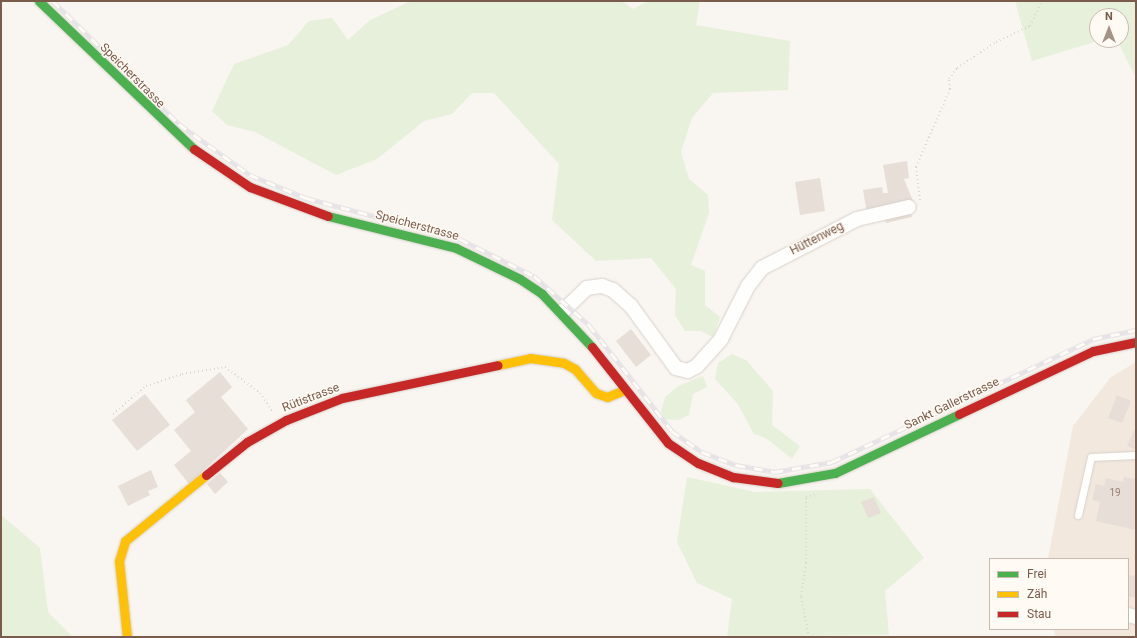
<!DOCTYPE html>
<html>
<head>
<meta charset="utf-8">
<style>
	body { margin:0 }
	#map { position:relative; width:1137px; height:638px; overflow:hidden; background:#f9f5f0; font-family:Roboto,sans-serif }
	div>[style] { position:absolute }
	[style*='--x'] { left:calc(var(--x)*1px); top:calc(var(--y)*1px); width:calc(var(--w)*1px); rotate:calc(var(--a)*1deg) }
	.residential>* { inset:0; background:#f2e8de }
	.green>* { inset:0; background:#e7f0db }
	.building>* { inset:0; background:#e6ded7 }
	.path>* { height:2px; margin-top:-1px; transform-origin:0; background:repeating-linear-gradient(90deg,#dcd5d0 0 1px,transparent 0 4px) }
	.roads { filter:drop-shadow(0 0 1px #d7d1cb) drop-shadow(0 0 1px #d7d1cb) }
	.lane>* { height:7px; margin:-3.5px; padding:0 3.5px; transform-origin:3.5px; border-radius:3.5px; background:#fefefd }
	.street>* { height:14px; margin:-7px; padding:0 7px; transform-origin:7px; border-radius:7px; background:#fefefd }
	.fast>* { height:9px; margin:-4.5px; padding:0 4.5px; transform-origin:4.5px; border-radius:4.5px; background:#4caf50 }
	.slow>* { height:9px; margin:-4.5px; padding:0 4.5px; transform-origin:4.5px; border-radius:4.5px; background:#ffc107 }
	.jam>* { height:9px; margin:-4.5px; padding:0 4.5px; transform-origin:4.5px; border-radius:4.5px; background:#c62828 }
	.rail>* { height:4.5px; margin-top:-2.25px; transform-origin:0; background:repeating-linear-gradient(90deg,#fffaf3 0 9px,#e6e3e7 0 18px); box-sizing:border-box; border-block:1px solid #e6e3e7 }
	span { translate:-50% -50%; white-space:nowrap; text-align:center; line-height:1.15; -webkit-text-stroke:3px #fffaf3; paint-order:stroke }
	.number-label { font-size:10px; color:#977e72 }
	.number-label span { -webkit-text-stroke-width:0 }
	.street-label { font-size:12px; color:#7a5c4d }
	.frame { position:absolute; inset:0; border:2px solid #7a5c4d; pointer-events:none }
	.legend { position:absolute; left:989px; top:558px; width:140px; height:72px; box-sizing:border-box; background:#fffaf3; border:1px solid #cabbb1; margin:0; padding:5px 7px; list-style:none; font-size:12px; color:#7a5c4d }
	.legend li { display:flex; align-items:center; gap:8px; height:20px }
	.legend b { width:20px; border:1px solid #cabbb1 }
	.north { position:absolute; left:1089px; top:8px; width:40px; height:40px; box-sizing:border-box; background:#fffaf3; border:1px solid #cabbb1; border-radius:50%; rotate:0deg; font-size:11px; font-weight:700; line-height:16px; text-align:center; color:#7a5c4d }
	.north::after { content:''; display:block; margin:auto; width:14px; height:18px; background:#a69286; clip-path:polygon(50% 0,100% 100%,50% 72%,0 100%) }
</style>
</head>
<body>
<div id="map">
	<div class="residential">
		<div style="clip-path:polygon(1136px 362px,1136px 637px,1055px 637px,1054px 629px,1128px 629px,1128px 559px,1048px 559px,1073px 426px,1111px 377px)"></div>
	</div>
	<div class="green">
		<div style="clip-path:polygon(411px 1px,622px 1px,633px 9px,648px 1px,700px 1px,696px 25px,790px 41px,788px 90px,713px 93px,692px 118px,681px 152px,689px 179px,708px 195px,709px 213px,691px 265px,705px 271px,705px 305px,720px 317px,713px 337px,701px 331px,685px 331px,675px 315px,676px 289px,651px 258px,596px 261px,552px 220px,559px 164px,494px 93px,472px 93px,452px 114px,424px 121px,377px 159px,336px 175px,255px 132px,227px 125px,212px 111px,234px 64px,288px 45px,309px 21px,332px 18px,348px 40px,370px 20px)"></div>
		<div style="clip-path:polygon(1015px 1px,1136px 1px,1136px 78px,1117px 40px,1121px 40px,1121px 16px,1097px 16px,1097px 40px,1101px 40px,1032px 61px)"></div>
		<div style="clip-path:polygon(732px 354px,746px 360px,773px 391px,772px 425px,800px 446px,792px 459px,766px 438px,754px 434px,737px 403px,715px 379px,718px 363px)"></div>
		<div style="clip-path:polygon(703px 376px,707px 387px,693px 394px,689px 415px,678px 420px,664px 419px,661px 411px,665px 397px,678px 386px)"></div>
		<div style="clip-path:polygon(687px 477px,755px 492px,870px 489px,924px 558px,885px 591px,889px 635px,727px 637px,732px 599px,697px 583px,677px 542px)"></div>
		<div style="clip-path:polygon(1px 515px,40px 548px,48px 612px,73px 637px,1px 637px)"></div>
	</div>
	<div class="building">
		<div style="clip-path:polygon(907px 161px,909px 178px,904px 179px,913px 201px,867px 213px,863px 190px,882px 187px,883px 193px,888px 193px,883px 165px)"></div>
		<div style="clip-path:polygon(820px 178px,825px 211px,800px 215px,795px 182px)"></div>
		<div style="clip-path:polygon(910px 209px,912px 217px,886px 223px,884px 215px)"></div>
		<div style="clip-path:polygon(631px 329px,651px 355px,636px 367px,616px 341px)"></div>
		<div style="clip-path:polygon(220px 372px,232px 387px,221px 397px,248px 429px,189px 484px,174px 465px,191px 451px,174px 430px,195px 412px,186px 400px)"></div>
		<div style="clip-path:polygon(145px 394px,170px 425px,137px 451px,112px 420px)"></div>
		<div style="clip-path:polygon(1117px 395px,1131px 401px,1122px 423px,1108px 418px)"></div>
		<div style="clip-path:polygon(1136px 426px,1136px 450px,1127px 446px)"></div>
		<div style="clip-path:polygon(151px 470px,158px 487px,148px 491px,150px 495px,128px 506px,118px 486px)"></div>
		<div style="clip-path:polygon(220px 473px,228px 482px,215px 494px,207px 484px)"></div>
		<div style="clip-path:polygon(1136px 473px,1136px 530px,1096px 521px,1100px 502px,1092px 500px,1096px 484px,1104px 486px,1106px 478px,1123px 482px,1124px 477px,1134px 479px)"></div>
		<div style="clip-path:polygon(874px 497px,881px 513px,868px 518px,861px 502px)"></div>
		<div style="clip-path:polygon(1128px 575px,1136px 576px,1136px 598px,1128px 596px)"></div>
	</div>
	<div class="path">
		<div style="--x:920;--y:200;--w:33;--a:-97"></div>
		<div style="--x:916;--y:167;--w:85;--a:-66.4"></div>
		<div style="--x:950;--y:89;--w:10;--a:-96"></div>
		<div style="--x:949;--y:79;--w:14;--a:-54"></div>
		<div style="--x:957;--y:68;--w:47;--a:-33.7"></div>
		<div style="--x:996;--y:42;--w:38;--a:-25"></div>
		<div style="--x:1030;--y:26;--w:28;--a:-64"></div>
		<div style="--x:113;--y:414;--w:43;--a:-40.3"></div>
		<div style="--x:146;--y:386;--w:38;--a:-18"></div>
		<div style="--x:182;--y:374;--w:44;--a:-9.2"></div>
		<div style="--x:225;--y:367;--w:44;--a:36.6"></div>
		<div style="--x:260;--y:393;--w:22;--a:56"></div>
		<div style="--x:809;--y:637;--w:42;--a:-101"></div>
		<div style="--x:801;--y:596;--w:33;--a:-81"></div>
		<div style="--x:806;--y:563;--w:66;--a:-90"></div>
		<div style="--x:806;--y:497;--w:10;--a:-17"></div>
	</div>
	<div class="roads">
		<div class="lane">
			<div style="--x:1078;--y:515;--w:59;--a:-77.4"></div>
			<div style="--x:1091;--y:457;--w:45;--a:-2.5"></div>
		</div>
		<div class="street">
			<div style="--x:562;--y:312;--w:35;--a:-44"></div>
			<div style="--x:587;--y:288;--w:15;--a:-8"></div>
			<div style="--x:602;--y:286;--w:12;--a:20"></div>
			<div style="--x:613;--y:290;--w:24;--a:42"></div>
			<div style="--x:631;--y:306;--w:77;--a:54"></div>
			<div style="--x:676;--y:368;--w:12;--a:14"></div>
			<div style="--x:688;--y:371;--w:10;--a:-29"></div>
			<div style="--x:697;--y:366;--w:36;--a:-48"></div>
			<div style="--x:721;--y:339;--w:59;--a:-63"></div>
			<div style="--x:748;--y:286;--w:23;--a:-52"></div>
			<div style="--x:762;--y:268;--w:107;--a:-27.3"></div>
			<div style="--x:857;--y:219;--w:53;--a:-13"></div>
			<div style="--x:1128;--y:615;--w:8;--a:14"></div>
		</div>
		<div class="fast">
			<div style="--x:39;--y:1;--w:214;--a:43.7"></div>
			<div style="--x:328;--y:216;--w:132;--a:14"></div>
			<div style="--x:456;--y:248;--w:71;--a:25.8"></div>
			<div style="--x:520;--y:279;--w:27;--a:34"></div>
			<div style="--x:542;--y:294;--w:73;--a:46.7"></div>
			<div style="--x:778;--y:483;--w:58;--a:-10"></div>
			<div style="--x:835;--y:473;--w:137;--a:-25.4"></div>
		</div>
		<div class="slow">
			<div style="--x:498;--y:365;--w:33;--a:-12"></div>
			<div style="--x:530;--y:358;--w:34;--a:8"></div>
			<div style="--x:564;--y:363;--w:13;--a:29"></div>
			<div style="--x:575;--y:369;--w:32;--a:49"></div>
			<div style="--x:596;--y:393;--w:12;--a:20"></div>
			<div style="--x:607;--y:397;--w:18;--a:-22"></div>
			<div style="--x:127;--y:637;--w:76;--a:-96"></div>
			<div style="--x:119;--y:561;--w:21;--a:-73"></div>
			<div style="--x:125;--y:541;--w:104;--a:-39.2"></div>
		</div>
		<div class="jam">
			<div style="--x:194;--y:149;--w:68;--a:34.2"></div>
			<div style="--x:250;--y:187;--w:83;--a:20.4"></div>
			<div style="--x:592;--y:347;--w:122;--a:51.6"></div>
			<div style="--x:668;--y:443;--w:36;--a:34"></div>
			<div style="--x:698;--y:463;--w:38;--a:22"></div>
			<div style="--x:733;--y:477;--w:45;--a:7.6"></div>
			<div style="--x:959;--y:414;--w:148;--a:-25.2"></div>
			<div style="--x:1093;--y:351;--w:44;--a:-11.8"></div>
			<div style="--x:206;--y:475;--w:53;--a:-38.8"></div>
			<div style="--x:247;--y:442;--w:45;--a:-29.4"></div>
			<div style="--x:286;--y:420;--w:60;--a:-21.4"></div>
			<div style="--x:342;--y:398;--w:159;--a:-11.9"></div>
		</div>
	</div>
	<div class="rail">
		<div style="--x:53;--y:1;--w:176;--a:44.3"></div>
		<div style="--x:179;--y:124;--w:87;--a:35.7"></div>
		<div style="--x:250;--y:175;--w:61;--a:22.3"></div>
		<div style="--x:306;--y:198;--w:159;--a:14.9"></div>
		<div style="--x:460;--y:239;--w:83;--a:26.6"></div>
		<div style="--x:534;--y:276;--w:74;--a:41.7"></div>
		<div style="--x:589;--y:325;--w:135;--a:51.9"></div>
		<div style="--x:672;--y:431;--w:37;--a:35"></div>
		<div style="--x:702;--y:452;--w:36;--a:21"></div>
		<div style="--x:736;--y:465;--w:39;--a:10"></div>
		<div style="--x:774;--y:472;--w:59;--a:-9.8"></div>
		<div style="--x:832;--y:462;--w:289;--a:-25.2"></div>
		<div style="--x:1093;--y:339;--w:44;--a:-11.8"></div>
	</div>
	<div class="number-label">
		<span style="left:1115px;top:493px">19</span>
	</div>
	<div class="street-label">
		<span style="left:132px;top:76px;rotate:45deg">Speicherstrasse</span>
		<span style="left:417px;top:226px;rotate:15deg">Speicherstrasse</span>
		<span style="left:817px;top:239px;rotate:-27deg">Hüttenweg</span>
		<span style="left:311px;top:398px;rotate:-21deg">Rütistrasse</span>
		<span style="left:952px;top:404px;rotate:-26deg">Sankt Gallerstrasse</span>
	</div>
	<div class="frame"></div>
	<ul class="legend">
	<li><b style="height:5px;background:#4caf50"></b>Frei</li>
	<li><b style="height:5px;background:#ffc107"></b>Zäh</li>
	<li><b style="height:5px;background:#c62828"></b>Stau</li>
	</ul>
	<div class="north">N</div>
</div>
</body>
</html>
